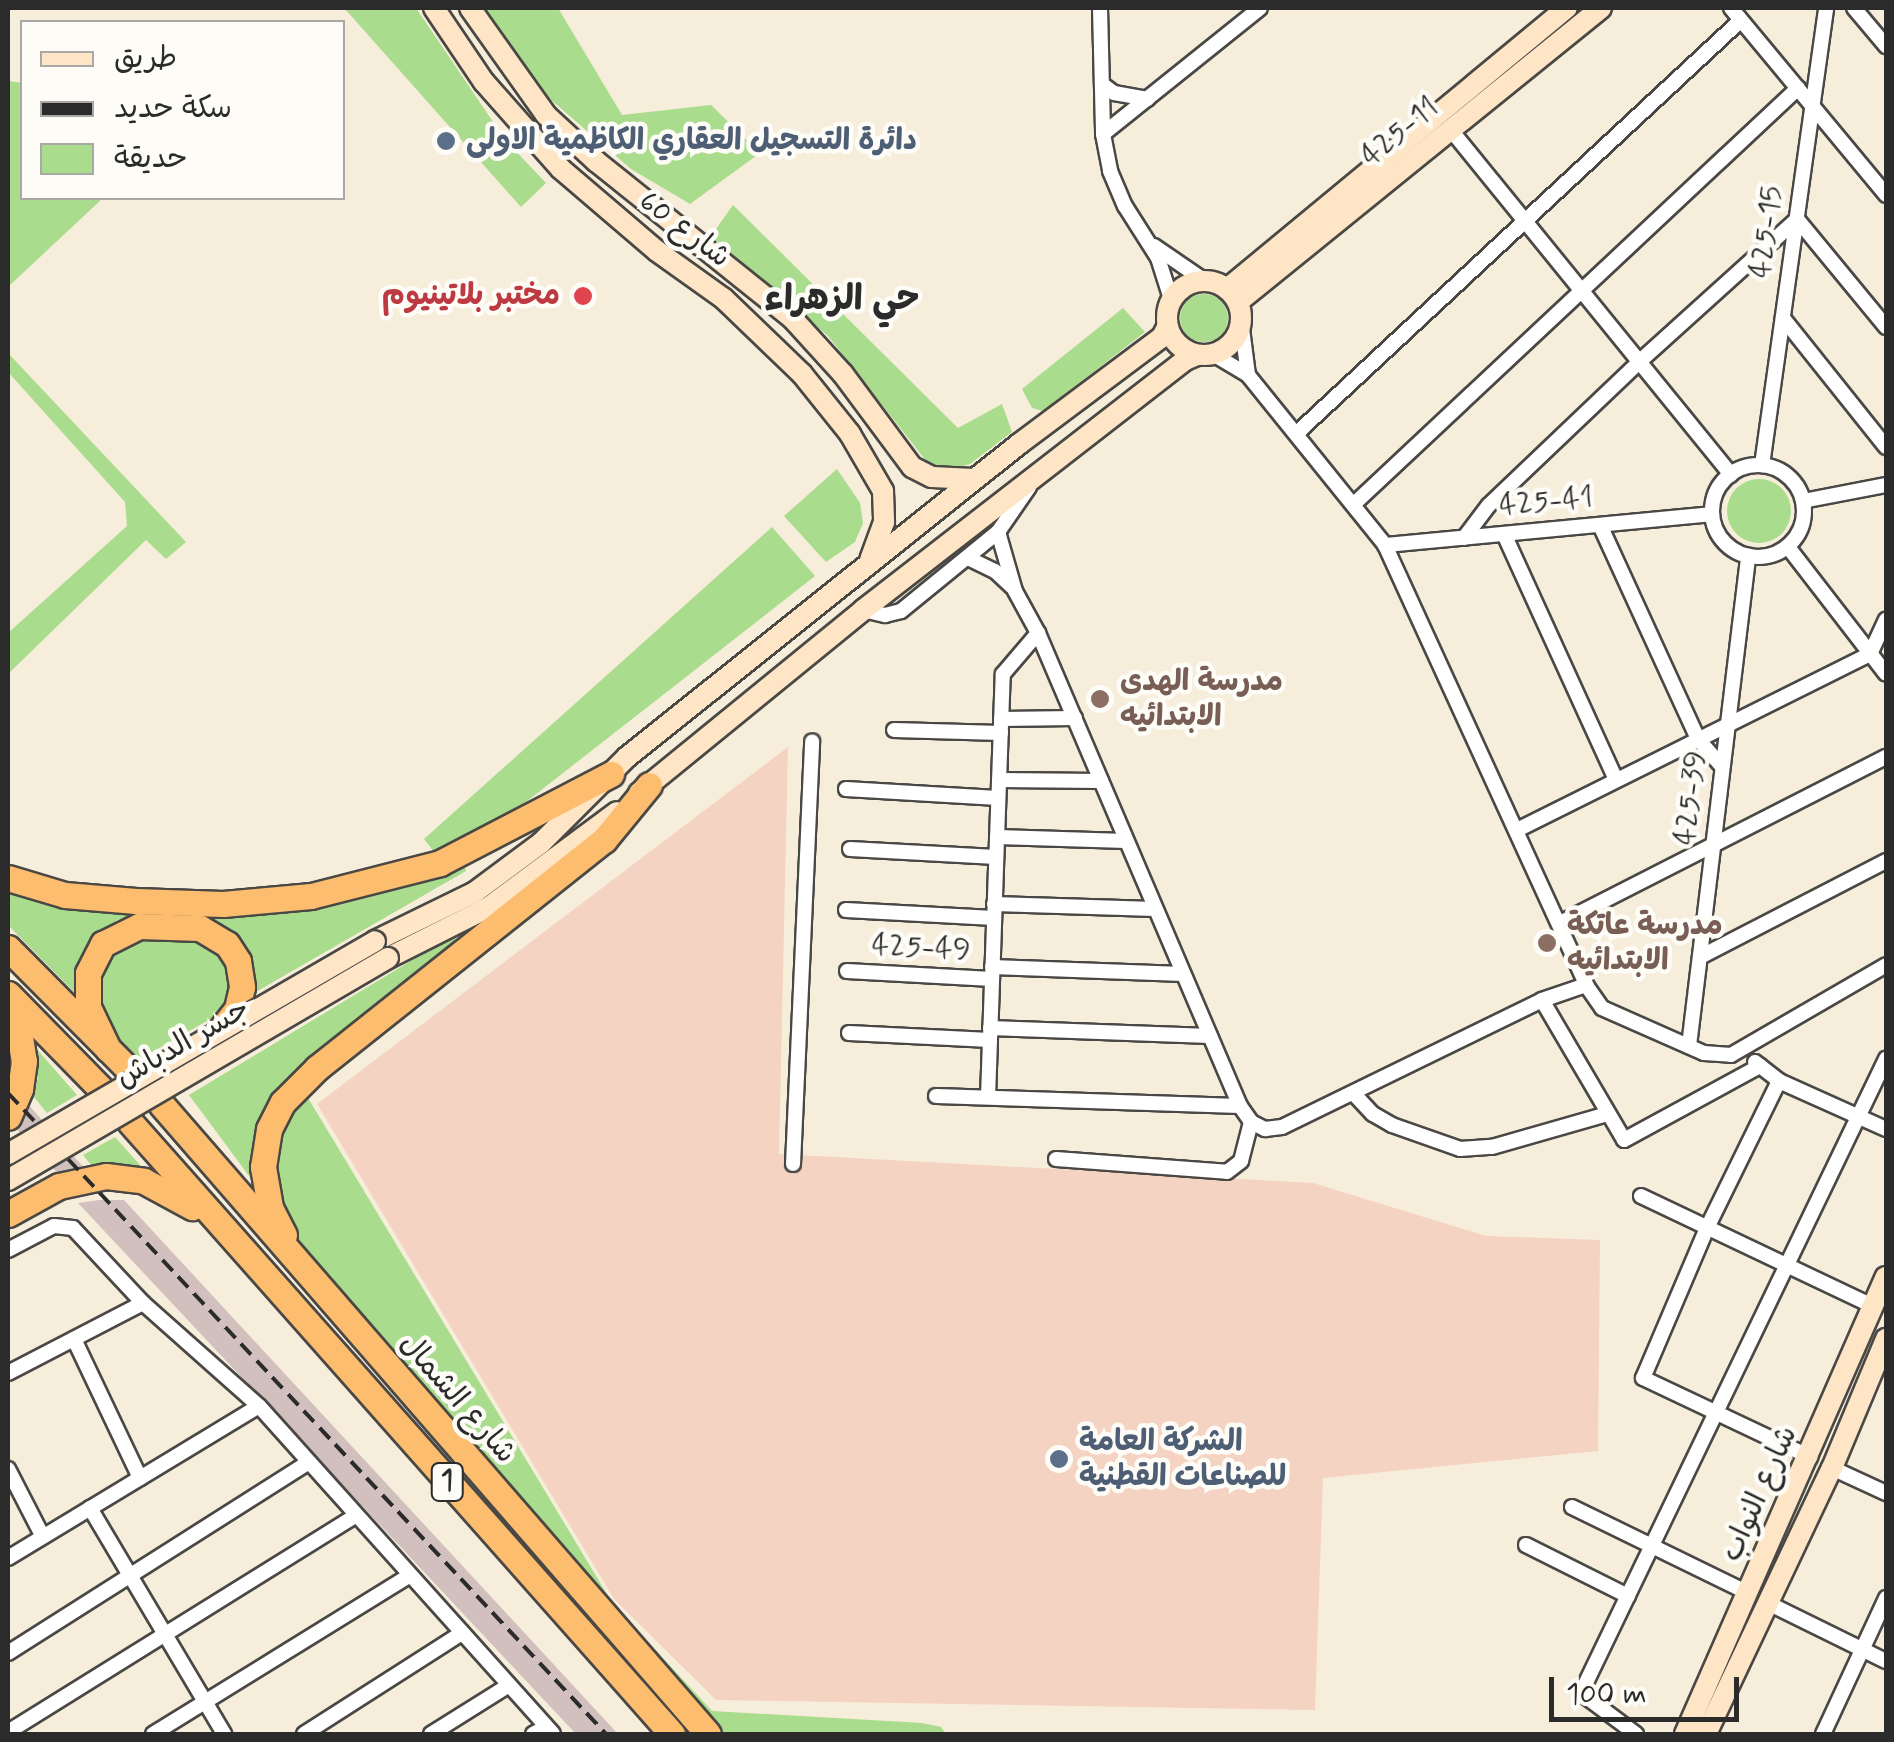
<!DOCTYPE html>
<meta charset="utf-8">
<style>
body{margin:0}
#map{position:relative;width:1894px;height:1742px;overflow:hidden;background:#f7eddb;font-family:Mynerve,"Playpen Sans Arabic",sans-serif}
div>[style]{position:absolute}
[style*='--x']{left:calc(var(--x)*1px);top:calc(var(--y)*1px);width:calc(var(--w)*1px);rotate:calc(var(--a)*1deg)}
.built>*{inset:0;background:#f5d3c2}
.industrial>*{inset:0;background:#d1c0bd}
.green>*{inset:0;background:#a9dc8c}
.round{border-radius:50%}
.roads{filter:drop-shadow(2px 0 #4a4845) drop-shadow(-2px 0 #4a4845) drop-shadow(0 2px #4a4845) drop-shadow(0 -2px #4a4845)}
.street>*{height:14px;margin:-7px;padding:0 7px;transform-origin:7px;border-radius:7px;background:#fff}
.street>.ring{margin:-7px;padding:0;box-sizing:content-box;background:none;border:14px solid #fff;border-radius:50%}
.secondary>*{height:20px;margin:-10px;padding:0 10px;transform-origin:10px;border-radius:10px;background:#fee5c5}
.secondary>.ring{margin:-10px;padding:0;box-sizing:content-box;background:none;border:20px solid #fee5c5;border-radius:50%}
.highway>*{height:25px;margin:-12.5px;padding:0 12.5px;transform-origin:12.5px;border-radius:12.5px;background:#fdbd6f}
.rail>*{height:4px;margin-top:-2px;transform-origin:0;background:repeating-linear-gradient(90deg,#2b2b2b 0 15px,transparent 0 23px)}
.bridges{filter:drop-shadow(2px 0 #4a4845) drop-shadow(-2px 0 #4a4845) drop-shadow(0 2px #4a4845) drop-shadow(0 -2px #4a4845)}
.secondary-bridge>*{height:20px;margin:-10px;padding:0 10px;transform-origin:10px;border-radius:10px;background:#fee5c5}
.dots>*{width:28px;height:28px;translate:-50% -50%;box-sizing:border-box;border:5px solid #fdfcf7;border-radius:50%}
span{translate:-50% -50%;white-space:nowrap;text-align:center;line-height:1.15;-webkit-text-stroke:9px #fdfcf7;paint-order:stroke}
.shield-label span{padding:2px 8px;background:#fdfcf7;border:2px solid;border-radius:8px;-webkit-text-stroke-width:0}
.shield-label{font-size:28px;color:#2b2b2b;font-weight:700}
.street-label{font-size:30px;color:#2b2b2b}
.service-label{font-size:30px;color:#4e5e75;font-weight:700}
.left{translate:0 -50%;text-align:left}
.health-label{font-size:30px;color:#be3a42;font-weight:700}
.right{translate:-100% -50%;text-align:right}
.education-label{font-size:30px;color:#785e54;font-weight:700}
.quarter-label{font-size:35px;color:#2b2b2b;font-weight:700}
.frame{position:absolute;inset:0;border:10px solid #2b2b2b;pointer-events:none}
.legend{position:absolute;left:20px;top:20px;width:325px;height:180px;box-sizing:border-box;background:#fdfcf7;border:2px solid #a9a8a5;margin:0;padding:12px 18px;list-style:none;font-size:30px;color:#2b2b2b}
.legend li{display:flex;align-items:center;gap:20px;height:50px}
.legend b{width:50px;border:2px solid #a9a8a5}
.scale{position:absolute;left:1549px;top:1677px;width:190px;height:45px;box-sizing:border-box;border:5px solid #2b2b2b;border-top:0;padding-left:12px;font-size:30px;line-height:35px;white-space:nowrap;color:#2b2b2b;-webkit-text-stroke:8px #fdfcf7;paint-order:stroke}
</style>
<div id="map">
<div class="built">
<div style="clip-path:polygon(788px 747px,779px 1154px,1313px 1183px,1486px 1236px,1600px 1240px,1598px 1451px,1323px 1478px,1315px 1710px,716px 1700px,614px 1599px,317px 1104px)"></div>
</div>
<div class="industrial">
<div style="clip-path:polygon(27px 1103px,85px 1169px,61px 1177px,14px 1126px)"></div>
<div style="clip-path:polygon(99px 1200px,124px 1200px,618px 1734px,576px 1734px,78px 1203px)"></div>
</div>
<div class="green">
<div style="clip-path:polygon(416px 8px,506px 141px,546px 183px,521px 207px,345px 9px)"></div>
<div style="clip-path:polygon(482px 8px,558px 8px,622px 115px,711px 105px,760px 153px,690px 204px,631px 169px,535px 86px)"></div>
<div style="clip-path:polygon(8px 81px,22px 83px,22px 198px,103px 198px,8px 287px)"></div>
<div style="clip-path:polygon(733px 205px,958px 428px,1002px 404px,1012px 432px,970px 464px,943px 471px,927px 462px,828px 336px,711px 236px)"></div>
<div class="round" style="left:1180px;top:294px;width:48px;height:48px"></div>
<div style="clip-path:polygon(1123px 308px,1145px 332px,1043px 411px,1032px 408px,1022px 389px)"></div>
<div style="clip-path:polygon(8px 353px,186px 542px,166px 559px,146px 540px,8px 674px,8px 633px,127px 526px,125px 502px,8px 372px)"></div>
<div style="clip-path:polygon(837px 469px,860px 503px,863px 523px,855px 542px,826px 562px,784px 516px)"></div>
<div class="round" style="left:1727px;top:479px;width:64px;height:64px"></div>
<div style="clip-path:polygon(772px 527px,815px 576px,526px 802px,435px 853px,424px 839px)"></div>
<div style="clip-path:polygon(464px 862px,466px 871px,254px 993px,250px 963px,225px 928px,203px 918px,145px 914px,117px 920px,86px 947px,76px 968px,75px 993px,8px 925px,8px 892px,66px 907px,127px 911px)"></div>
<div style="clip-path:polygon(452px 936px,457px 942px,280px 1085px,256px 1133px,255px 1184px,189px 1095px)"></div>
<div style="clip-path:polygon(143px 938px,192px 938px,218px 953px,228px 968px,230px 987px,225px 1004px,214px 1017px,136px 1061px,102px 1017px,97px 985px,104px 963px,117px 949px)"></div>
<div style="clip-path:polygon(35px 1047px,77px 1095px,47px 1113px,34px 1097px,38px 1077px)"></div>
<div style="clip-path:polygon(305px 1093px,613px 1604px,712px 1711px,922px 1723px,941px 1727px,946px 1734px,722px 1734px,446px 1409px,295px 1240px,272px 1185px,276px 1130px)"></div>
<div style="clip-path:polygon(115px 1137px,141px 1166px,92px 1166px,83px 1155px)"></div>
</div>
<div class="roads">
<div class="street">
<div style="--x:1100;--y:8;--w:126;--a:88.6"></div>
<div style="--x:1103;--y:134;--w:38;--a:79"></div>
<div style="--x:1110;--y:171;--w:38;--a:67"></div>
<div style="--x:1125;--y:206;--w:62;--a:57.6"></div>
<div style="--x:1158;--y:258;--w:43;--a:72.4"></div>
<div style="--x:1731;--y:8;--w:243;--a:50.3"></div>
<div style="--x:1854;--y:8;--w:50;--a:49.9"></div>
<div style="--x:1102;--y:84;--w:15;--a:37"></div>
<div style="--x:1114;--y:93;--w:34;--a:10"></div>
<div style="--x:1451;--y:130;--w:444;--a:50.9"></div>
<div style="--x:1103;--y:134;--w:201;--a:-38.7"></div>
<div style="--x:1154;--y:246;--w:62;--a:34.5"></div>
<div style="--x:1783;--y:318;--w:165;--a:51.4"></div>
<div style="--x:1241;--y:321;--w:54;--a:82.6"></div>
<div style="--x:1213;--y:354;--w:41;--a:31"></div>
<div style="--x:1248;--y:375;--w:218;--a:51.1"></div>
<div style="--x:1385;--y:545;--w:484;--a:65.4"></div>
<div style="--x:1586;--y:985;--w:28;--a:55"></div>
<div style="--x:1602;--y:1008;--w:111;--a:23.8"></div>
<div style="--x:1704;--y:1053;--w:27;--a:4"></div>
<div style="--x:1731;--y:1055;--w:179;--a:-30.1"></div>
<div style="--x:1298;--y:432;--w:605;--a:-42.92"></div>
<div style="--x:1762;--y:465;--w:461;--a:-82"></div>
<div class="ring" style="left:1712px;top:465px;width:78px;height:78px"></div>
<div style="--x:1803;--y:501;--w:85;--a:-10.9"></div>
<div style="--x:1355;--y:503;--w:607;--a:-43.13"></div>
<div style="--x:1600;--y:525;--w:235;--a:65.4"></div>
<div style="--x:1698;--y:739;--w:37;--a:49"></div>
<div style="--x:998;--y:532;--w:61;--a:73.9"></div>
<div style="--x:1015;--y:591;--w:48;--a:61.3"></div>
<div style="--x:1038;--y:633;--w:514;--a:66.87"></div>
<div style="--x:1240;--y:1106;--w:19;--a:55"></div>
<div style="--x:1251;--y:1122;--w:16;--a:27"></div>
<div style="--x:1265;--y:1129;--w:17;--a:-7"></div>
<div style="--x:1282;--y:1127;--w:289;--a:-26"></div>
<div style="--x:1542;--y:1000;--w:46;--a:-18.8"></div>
<div style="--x:1504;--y:534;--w:270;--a:65.5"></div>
<div style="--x:1464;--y:538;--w:41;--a:-52.9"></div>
<div style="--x:1489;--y:505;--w:207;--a:-43.6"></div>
<div style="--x:1639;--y:362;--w:213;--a:-42.1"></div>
<div style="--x:1797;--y:219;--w:140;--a:50.5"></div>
<div style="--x:1385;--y:545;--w:328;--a:-5.4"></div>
<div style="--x:1788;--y:547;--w:160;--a:52.3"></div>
<div style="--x:970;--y:559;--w:28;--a:26"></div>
<div style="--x:995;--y:571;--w:23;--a:43"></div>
<div style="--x:863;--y:610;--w:23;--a:13"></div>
<div style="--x:885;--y:615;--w:16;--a:-14"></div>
<div style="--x:901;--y:611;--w:125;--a:-39.2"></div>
<div style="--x:998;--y:532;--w:55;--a:-55.4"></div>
<div style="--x:1001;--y:719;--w:74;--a:-0.8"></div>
<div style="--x:894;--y:730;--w:107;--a:1.6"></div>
<div style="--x:999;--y:780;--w:102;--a:0.6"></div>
<div style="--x:846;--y:789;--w:152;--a:3.4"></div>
<div style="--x:1517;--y:830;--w:394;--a:-26.5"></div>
<div style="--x:1870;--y:654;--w:38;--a:-65"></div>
<div style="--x:997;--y:837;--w:129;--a:1.8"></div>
<div style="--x:850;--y:849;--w:146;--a:3.1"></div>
<div style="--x:994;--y:904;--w:161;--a:1.8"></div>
<div style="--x:846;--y:910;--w:148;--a:3.1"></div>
<div style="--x:1560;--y:923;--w:366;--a:-27"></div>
<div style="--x:1700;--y:957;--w:209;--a:-27.3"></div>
<div style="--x:992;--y:967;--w:191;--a:2.1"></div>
<div style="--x:847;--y:971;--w:145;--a:3.2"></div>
<div style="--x:1542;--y:1000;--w:162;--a:59.6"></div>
<div style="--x:1624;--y:1140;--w:155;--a:-28.6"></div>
<div style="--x:990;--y:1028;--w:220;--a:2.1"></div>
<div style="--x:849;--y:1033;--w:141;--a:2.8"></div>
<div style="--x:1689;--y:1046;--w:494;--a:-83.1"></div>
<div style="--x:1755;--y:1062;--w:31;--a:38"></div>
<div style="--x:1779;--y:1081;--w:117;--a:24.2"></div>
<div style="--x:1779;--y:1081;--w:164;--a:116.1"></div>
<div style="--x:1707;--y:1228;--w:163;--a:113.1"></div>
<div style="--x:1643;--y:1378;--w:185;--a:25.3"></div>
<div style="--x:1355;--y:1095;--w:26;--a:47"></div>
<div style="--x:1373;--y:1114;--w:22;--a:30"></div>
<div style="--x:1392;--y:1125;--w:72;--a:19.4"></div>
<div style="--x:1460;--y:1149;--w:32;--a:-4"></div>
<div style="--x:1492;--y:1147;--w:120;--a:-16"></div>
<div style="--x:936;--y:1096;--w:304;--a:1.9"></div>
<div style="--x:988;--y:1097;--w:423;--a:-88"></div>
<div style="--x:1003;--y:674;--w:54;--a:-49.5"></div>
<div style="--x:1056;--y:1159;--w:171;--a:4.3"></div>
<div style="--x:1227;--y:1172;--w:18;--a:-38"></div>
<div style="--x:1241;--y:1161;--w:40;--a:-75.6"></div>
<div style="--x:793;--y:1164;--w:423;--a:-87.4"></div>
<div style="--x:1641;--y:1196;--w:257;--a:25.4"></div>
<div style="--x:8;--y:1250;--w:52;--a:-27.6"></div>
<div style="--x:54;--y:1226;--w:19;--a:6"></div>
<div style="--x:73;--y:1228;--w:103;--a:47"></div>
<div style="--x:143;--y:1303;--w:155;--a:41.6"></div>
<div style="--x:259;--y:1406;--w:440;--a:48.1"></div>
<div style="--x:74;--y:1339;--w:154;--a:64.6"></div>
<div style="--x:8;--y:1373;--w:152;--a:-27.4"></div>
<div style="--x:1832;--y:1468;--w:60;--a:24.8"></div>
<div style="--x:8;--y:1469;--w:76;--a:62.8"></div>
<div style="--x:1572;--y:1507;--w:196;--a:26"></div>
<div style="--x:90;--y:1508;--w:263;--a:59.3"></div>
<div style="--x:1526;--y:1545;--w:114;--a:26.6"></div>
<div style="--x:8;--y:1558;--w:293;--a:-31.2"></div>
<div style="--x:1768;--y:1603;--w:131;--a:26.2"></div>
<div style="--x:8;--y:1653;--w:356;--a:-32.4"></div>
<div style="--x:8;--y:1732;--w:410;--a:-31.9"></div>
<div style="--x:153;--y:1734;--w:302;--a:-31.7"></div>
<div style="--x:304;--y:1734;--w:188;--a:-32.6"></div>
<div style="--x:431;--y:1734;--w:92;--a:-32.1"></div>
<div style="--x:533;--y:1734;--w:15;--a:-28"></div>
<div style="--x:1636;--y:1734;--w:69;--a:-143.3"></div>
<div style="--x:1581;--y:1693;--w:704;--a:-64.31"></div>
<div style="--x:1823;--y:1734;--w:150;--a:-65.1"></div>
</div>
<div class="secondary">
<div style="--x:434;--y:8;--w:89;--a:56"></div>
<div style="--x:484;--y:82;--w:116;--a:48.5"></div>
<div style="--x:561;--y:169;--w:126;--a:40.5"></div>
<div style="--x:657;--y:251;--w:81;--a:35.5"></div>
<div style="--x:723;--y:298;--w:110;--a:43.9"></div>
<div style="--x:802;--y:374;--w:77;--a:51.3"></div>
<div style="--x:850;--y:434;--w:66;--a:59.9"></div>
<div style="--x:883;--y:491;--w:31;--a:88"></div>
<div style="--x:884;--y:522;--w:40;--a:110.2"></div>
<div style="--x:470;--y:8;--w:131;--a:54.6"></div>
<div style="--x:546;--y:115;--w:69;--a:42.7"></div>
<div style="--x:597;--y:162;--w:250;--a:38.7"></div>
<div style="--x:792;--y:318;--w:76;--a:47.7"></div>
<div style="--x:843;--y:374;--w:116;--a:53.4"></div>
<div style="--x:912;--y:467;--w:22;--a:27"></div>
<div style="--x:932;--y:477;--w:42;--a:2.7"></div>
<div class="ring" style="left:1167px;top:281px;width:54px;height:54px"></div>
<div style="--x:1227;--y:289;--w:441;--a:-39.6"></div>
<div style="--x:1238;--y:302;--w:467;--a:-39"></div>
<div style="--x:639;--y:793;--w:289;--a:-39.2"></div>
<div style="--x:863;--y:610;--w:408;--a:-37.8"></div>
<div style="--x:1185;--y:360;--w:13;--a:-23"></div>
<div style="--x:375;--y:941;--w:111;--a:-26.1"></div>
<div style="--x:475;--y:892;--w:82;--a:-36.6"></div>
<div style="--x:541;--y:843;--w:122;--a:-45"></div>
<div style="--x:627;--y:757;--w:502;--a:-38.61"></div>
<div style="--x:1019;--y:444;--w:179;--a:-36.8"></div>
<div style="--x:1162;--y:337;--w:11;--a:-63"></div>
<div style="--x:388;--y:958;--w:113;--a:-26.8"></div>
<div style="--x:489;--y:907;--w:159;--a:-36.6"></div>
<div style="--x:1685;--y:1734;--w:499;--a:-66.3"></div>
<div style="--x:1706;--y:1734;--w:294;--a:-64.7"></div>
<div style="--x:1832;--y:1468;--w:140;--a:-67.3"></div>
</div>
<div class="highway">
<div style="--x:8;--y:878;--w:59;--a:16.6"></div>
<div style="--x:65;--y:895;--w:71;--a:4.8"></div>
<div style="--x:136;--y:901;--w:87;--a:2"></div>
<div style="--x:223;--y:904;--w:88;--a:-5.2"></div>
<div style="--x:311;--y:896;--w:133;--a:-14.3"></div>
<div style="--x:440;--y:863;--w:193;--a:-27.5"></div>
<div style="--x:8;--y:948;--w:173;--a:45.2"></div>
<div style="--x:8;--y:994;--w:132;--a:45.6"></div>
<div style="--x:8;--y:1013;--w:27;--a:63"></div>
<div style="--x:20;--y:1037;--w:24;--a:81"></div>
<div style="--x:24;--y:1061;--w:28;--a:98"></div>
<div style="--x:20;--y:1089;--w:30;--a:113"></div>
<div style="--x:108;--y:1049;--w:47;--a:-115.5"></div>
<div style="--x:88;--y:1007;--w:34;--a:-90"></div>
<div style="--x:88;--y:973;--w:33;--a:-63"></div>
<div style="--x:103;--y:944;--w:40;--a:-26.6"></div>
<div style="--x:139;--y:926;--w:61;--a:1.9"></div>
<div style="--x:200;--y:928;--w:31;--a:31"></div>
<div style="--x:227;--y:944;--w:20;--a:57"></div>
<div style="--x:238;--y:961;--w:26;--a:81"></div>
<div style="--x:242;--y:987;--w:23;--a:103"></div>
<div style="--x:237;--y:1009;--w:28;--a:128"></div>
<div style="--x:161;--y:1104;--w:834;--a:49.03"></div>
<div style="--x:130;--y:1122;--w:818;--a:48.47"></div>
<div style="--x:8;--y:1214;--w:58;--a:-28.8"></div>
<div style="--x:59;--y:1186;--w:48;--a:-12"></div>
<div style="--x:106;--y:1176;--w:38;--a:7"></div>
<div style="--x:144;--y:1181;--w:55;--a:28.4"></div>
<div style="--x:284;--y:1235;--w:31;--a:-117"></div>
<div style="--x:270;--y:1207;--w:41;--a:-99.9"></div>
<div style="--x:263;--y:1167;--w:38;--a:-81"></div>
<div style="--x:269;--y:1129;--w:30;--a:-63"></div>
<div style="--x:283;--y:1102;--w:48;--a:-45"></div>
<div style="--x:317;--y:1068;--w:367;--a:-38.5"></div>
<div style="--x:604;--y:840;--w:71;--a:-50.7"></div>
</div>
</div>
<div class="rail">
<div style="--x:8;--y:1093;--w:42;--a:46.9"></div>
<div style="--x:68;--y:1159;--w:787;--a:46.9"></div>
</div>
<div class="bridges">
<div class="secondary-bridge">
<div style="--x:8;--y:1154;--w:424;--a:-30.1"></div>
<div style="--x:8;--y:1180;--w:440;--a:-30.3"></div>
</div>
</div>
<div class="dots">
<div style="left:446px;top:141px;background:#5c6f8a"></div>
<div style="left:583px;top:296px;background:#e0444e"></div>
<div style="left:1100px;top:699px;background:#8d6e63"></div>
<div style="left:1547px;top:943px;background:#8d6e63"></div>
<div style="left:1059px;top:1459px;background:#5c6f8a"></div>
</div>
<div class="shield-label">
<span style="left:447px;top:1482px">1</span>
</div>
<div class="street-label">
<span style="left:1400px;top:132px;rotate:-39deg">425-11</span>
<span style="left:684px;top:230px;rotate:37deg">شارع 60</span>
<span style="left:1767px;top:232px;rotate:-82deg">425-15</span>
<span style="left:1546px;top:502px;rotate:-5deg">425-41</span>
<span style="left:1691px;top:798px;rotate:-83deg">425-39</span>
<span style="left:921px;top:948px;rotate:3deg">425-49</span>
<span style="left:183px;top:1044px;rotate:-30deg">جسر الدباش</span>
<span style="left:457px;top:1399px;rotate:49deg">شارع الشمال</span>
<span style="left:1760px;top:1494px;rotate:-66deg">شارع النواب</span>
</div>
<div class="service-label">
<span class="left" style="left:466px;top:141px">دائرة التسجيل العقاري الكاظمية الاولى</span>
<span class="left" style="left:1079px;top:1459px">الشركة العامة<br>للصناعات القطنية</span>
</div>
<div class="health-label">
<span class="right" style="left:560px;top:296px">مختبر بلاتينيوم</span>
</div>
<div class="education-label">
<span class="left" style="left:1120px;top:699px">مدرسة الهدى<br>الابتدائيه</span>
<span class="left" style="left:1567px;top:943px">مدرسة عاتكة<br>الابتدائيه</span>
</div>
<div class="quarter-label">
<span style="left:842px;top:299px">حي الزهراء</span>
</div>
<div class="frame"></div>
<ul class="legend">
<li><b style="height:12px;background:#fee5c5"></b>طريق</li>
<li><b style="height:12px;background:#2b2b2b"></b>سكة حديد</li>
<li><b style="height:28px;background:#a9dc8c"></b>حديقة</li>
</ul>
<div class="scale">100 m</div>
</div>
